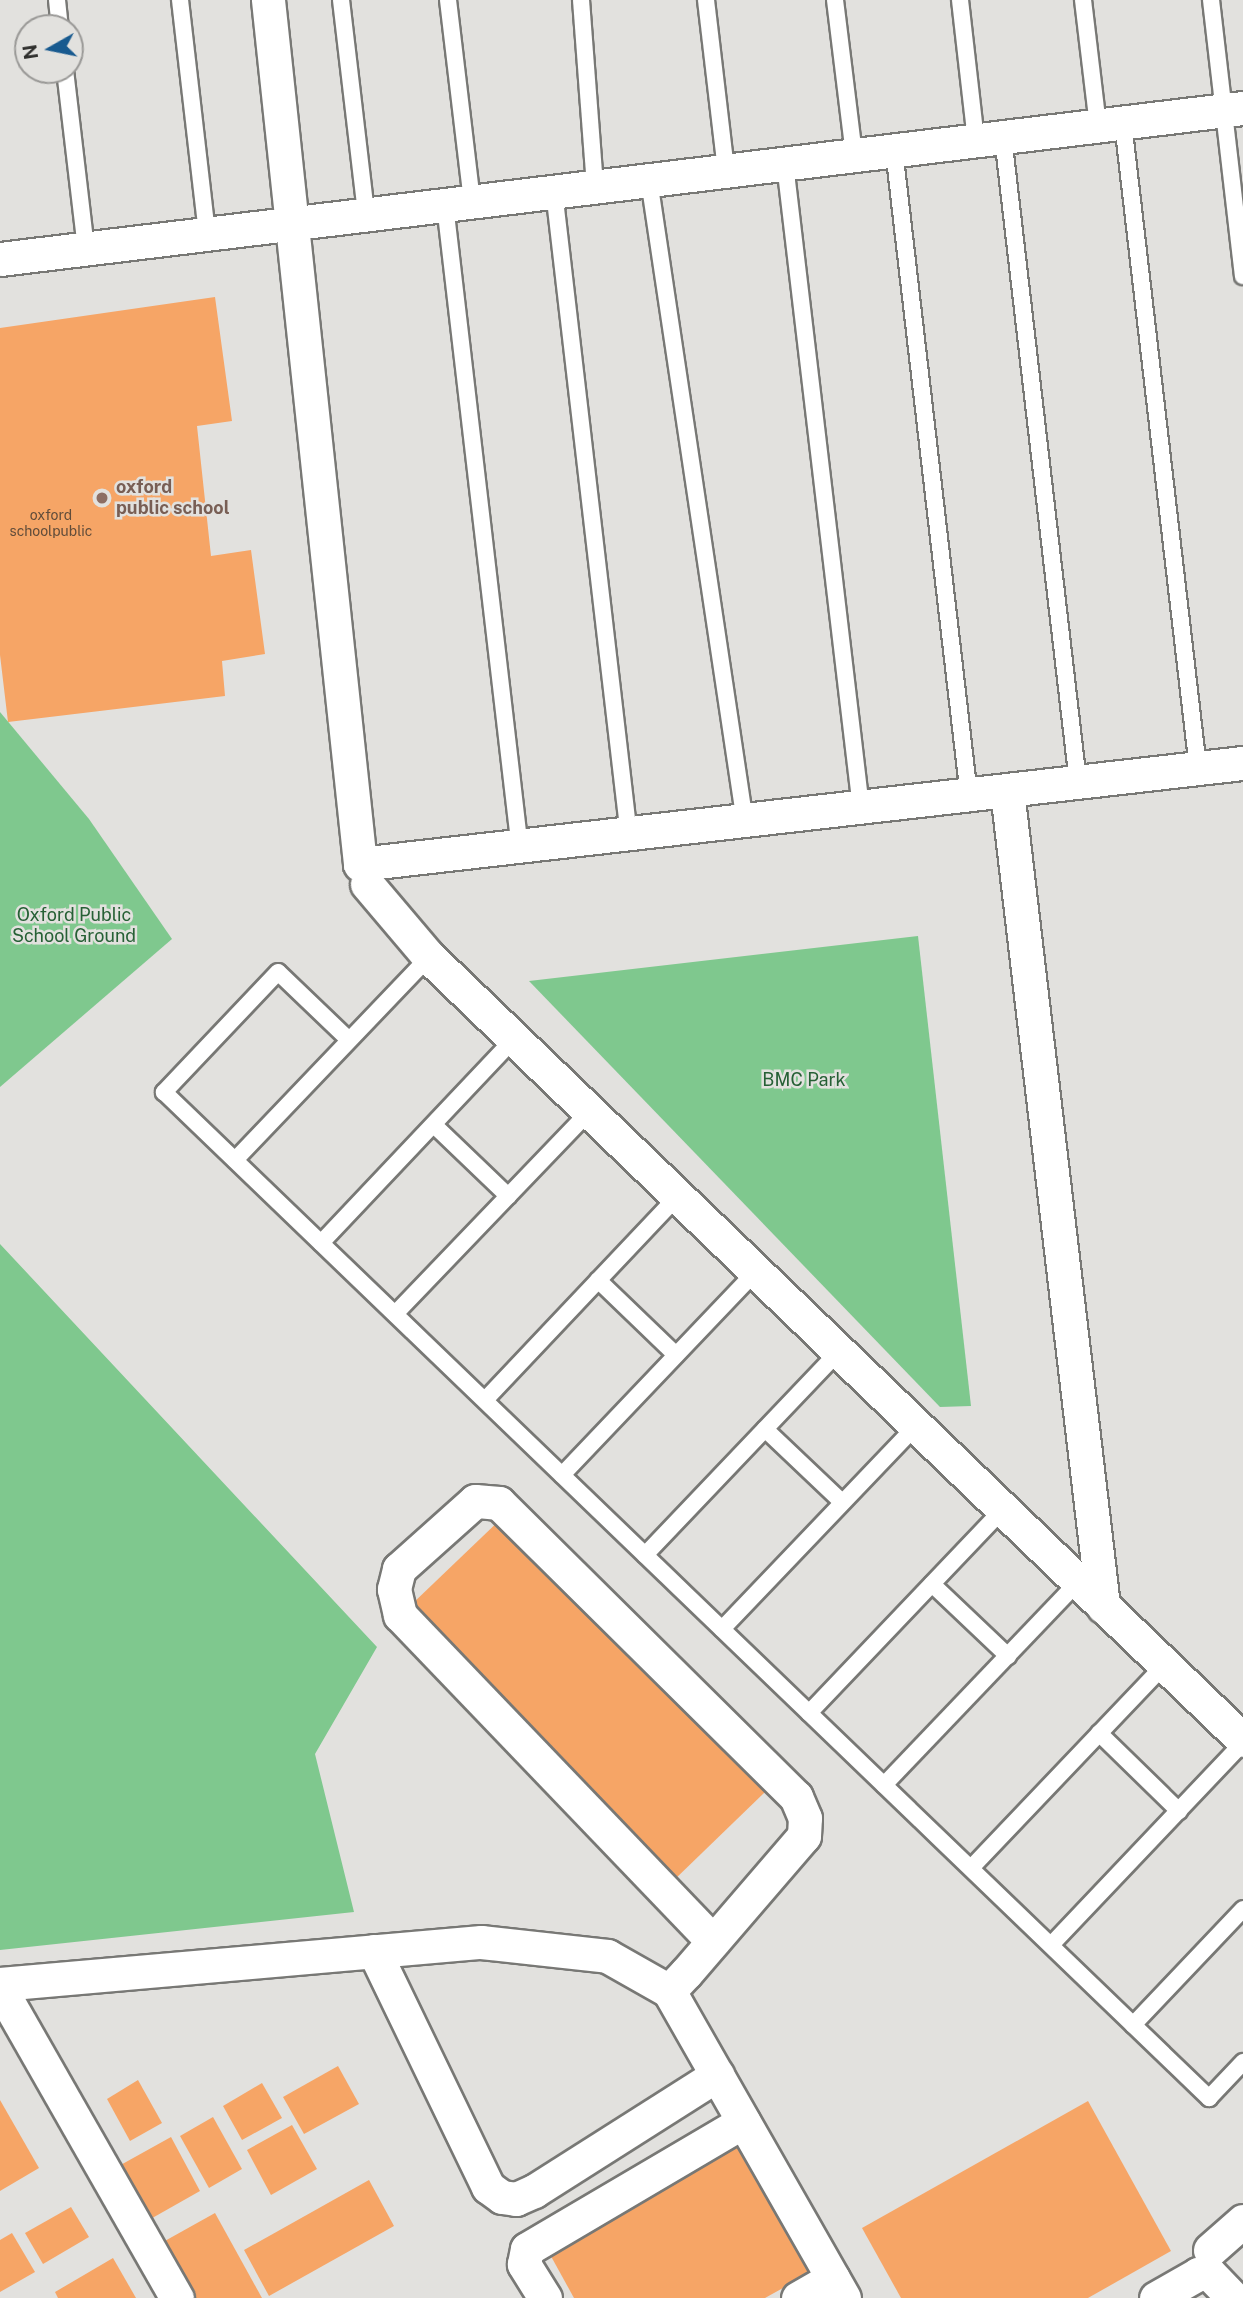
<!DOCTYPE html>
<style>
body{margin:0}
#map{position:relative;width:1243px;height:2298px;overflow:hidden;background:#e2e1de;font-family:"Public Sans",sans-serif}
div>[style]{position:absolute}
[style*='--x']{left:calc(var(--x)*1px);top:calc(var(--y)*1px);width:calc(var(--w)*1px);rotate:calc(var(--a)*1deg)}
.green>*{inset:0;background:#7fc88e}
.building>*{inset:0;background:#f6a566}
.roads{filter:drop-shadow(2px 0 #787875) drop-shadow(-2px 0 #787875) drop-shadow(0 2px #787875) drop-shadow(0 -2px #787875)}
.service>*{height:16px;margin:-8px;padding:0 8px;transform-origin:8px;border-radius:8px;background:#fff}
.minor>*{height:33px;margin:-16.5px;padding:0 16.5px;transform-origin:16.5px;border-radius:16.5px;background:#fff}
.dots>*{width:19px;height:19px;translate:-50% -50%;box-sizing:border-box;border:4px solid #e2e1de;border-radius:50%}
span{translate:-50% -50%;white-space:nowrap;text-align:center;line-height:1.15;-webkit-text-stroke:5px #e2e1de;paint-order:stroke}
.number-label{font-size:14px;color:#604c3a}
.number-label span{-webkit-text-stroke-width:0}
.education-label{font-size:18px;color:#785e54;font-weight:700}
.left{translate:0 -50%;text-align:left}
.park-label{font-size:18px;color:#266035}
.north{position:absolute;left:14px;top:14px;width:70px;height:70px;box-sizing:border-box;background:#e2e1de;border:2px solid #9a9997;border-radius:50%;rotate:261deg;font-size:19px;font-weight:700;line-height:28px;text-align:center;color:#2e2e2c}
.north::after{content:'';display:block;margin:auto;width:24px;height:32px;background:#185a8f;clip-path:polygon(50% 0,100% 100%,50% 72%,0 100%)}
</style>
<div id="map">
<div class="green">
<div style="clip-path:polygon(0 712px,89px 819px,172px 939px,0 1087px)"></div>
<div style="clip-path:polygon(918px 936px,971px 1406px,940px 1407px,529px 981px)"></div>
<div style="clip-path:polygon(0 1244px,377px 1647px,315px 1754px,354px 1912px,0 1950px)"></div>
</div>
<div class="building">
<div style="clip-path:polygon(215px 297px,232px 421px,197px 426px,211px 556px,251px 550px,265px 654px,222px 661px,225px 696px,8px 722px,0 655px,0 328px)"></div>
<div style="clip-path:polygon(505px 1515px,765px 1792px,672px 1882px,411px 1605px)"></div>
<div style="clip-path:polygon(338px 2066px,359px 2104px,304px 2134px,283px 2097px)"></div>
<div style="clip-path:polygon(138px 2080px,162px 2123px,130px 2141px,107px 2099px)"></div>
<div style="clip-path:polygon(262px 2083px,282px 2118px,242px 2140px,223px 2106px)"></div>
<div style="clip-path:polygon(0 2100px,39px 2168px,0 2191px)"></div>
<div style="clip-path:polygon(1088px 2101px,1171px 2251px,1088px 2298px,901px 2298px,862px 2228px)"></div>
<div style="clip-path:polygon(213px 2117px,242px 2169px,209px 2188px,180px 2136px)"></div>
<div style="clip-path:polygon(292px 2125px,317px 2169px,271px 2195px,247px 2150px)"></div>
<div style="clip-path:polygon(171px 2137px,200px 2191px,147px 2221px,117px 2167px)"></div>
<div style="clip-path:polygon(738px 2142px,810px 2273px,765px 2298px,574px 2298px,547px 2249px)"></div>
<div style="clip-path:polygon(369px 2180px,394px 2226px,269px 2296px,244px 2250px)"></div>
<div style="clip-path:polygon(71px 2207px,89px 2237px,43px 2264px,25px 2233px)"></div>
<div style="clip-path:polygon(215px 2213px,262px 2298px,194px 2298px,163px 2242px)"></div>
<div style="clip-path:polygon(12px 2233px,35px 2272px,0 2292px,0 2240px)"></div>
<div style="clip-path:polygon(113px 2258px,136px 2298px,58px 2298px,55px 2292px)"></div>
</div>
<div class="roads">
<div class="service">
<div style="--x:57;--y:0;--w:28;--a:84"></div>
<div style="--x:180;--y:0;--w:236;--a:83.4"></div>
<div style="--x:341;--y:0;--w:215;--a:83.3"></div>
<div style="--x:448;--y:0;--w:202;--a:83.2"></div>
<div style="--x:581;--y:0;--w:187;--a:85.7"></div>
<div style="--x:706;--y:0;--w:172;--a:83.3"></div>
<div style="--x:835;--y:0;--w:156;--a:83"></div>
<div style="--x:960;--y:0;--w:141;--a:83.5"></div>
<div style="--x:1083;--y:0;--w:127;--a:83.2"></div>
<div style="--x:1211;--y:0;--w:278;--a:83.4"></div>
<div style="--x:65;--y:70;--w:179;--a:83.3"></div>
<div style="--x:1123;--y:123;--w:649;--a:83.37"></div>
<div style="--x:1003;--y:137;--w:649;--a:83.37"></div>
<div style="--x:894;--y:150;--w:650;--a:83.38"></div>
<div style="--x:785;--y:164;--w:648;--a:83.27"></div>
<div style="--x:649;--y:180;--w:649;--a:81.5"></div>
<div style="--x:554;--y:191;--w:649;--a:83.37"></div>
<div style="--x:445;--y:205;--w:648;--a:83.36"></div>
<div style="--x:349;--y:1040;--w:98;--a:-136.2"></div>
<div style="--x:278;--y:972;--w:166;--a:133.5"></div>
<div style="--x:164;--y:1092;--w:1451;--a:43.91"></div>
<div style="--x:1209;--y:2098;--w:50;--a:-46.6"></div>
<div style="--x:434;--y:1125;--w:103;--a:43.8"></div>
<div style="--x:235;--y:1160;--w:281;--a:-46.3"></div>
<div style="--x:321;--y:1243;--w:281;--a:-46.6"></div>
<div style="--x:598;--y:1280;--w:108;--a:43.9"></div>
<div style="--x:395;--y:1314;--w:281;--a:-46.2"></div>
<div style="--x:485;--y:1400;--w:281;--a:-46.6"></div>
<div style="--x:765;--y:1429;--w:106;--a:43.5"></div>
<div style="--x:562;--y:1475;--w:282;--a:-46.4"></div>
<div style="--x:645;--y:1555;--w:282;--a:-46.4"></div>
<div style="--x:932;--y:1584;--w:105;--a:43.5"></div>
<div style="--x:722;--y:1629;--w:281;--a:-46.3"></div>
<div style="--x:809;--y:1713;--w:282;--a:-46.4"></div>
<div style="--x:1099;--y:1733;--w:112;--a:44.3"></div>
<div style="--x:884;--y:1785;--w:281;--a:-46.3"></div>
<div style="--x:971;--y:1868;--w:280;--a:-46.4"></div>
<div style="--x:1051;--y:1945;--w:279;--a:-46.5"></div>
<div style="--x:1133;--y:2025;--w:160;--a:-46.5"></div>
</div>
<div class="minor">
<div style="--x:268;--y:0;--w:869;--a:83.92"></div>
<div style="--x:360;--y:864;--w:889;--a:-6.53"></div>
<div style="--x:0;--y:259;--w:1252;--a:-6.93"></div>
<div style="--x:1007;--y:791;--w:821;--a:83.28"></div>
<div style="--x:367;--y:884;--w:96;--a:49.7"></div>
<div style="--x:429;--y:957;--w:1129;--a:43.89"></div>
<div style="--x:374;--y:1951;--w:262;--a:64.2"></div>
<div style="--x:488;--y:2187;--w:17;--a:36"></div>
<div style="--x:502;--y:2197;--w:14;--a:8"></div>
<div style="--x:516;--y:2199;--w:20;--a:-24"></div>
<div style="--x:534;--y:2191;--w:217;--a:-32.4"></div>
<div style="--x:0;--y:1984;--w:483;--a:-5"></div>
<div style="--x:481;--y:1942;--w:127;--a:6.3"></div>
<div style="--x:607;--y:1956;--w:71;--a:29.4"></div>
<div style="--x:669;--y:1991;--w:353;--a:60.3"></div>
<div style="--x:0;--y:1988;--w:357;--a:60.3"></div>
<div style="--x:669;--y:1991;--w:25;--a:-47"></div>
<div style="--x:686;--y:1973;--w:181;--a:-49.3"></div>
<div style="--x:804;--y:1836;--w:18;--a:-87"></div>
<div style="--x:805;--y:1818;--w:23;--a:-113"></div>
<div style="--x:796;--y:1797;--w:418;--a:-135.3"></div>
<div style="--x:499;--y:1503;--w:24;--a:-175"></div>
<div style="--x:475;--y:1501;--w:102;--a:138.2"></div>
<div style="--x:399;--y:1569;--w:21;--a:104"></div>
<div style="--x:394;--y:1589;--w:27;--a:77"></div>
<div style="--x:400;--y:1615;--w:452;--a:46.2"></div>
<div style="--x:1210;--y:2250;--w:44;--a:-41.3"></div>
<div style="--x:545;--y:2298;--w:40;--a:-122"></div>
<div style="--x:524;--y:2264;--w:15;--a:-79"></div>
<div style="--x:527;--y:2249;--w:251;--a:-30.5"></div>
<div style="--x:798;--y:2298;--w:40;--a:-29.7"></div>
<div style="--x:1156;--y:2298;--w:48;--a:-29.7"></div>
<div style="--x:1198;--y:2274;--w:11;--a:-5"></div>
<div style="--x:1209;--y:2273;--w:35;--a:46"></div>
</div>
</div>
<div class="dots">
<div style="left:102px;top:498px;background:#8d6e63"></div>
</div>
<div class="number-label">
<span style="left:51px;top:523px">oxford<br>schoolpublic</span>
</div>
<div class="education-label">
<span class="left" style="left:116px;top:498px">oxford<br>public school</span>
</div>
<div class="park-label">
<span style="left:74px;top:926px">Oxford Public<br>School Ground</span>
<span style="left:804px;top:1080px">BMC Park</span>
</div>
<div class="north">N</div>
</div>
